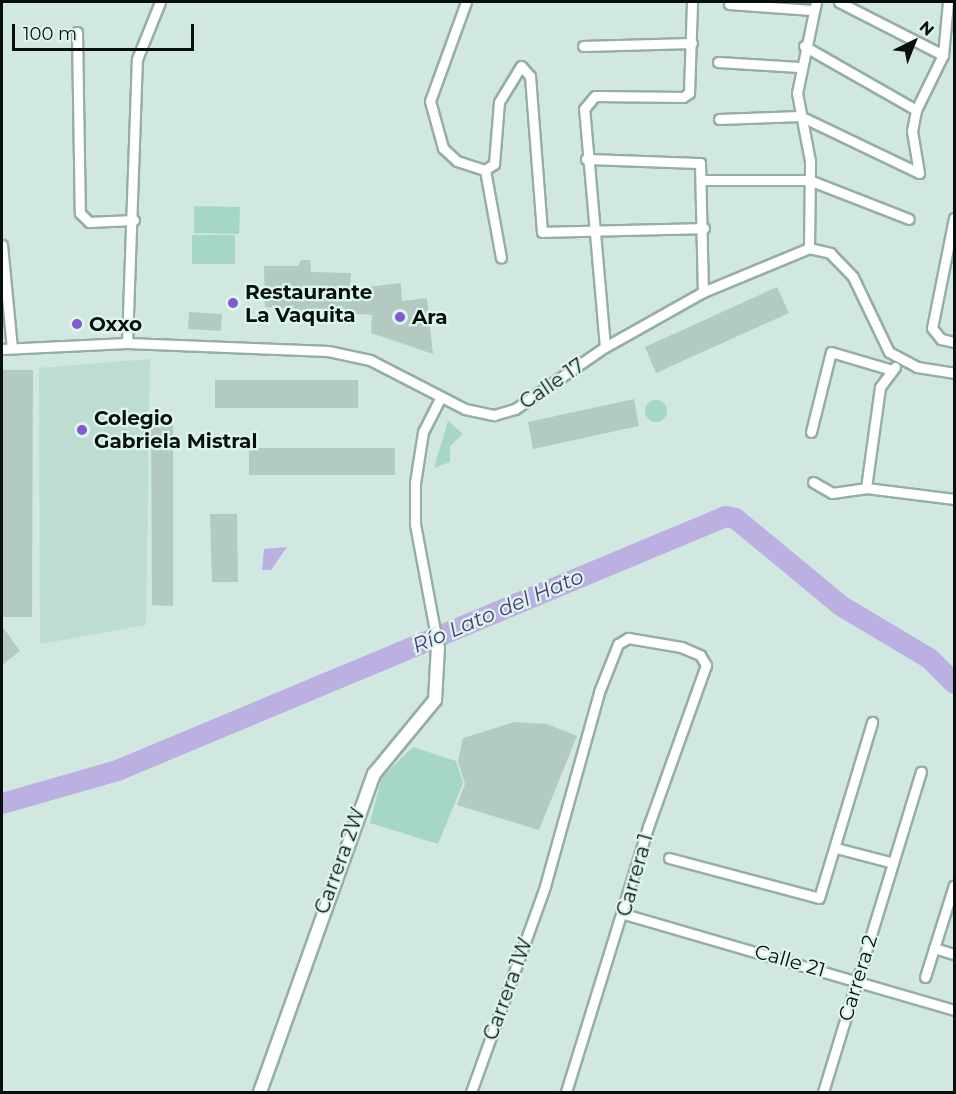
<!DOCTYPE html>
<meta charset="utf-8">
<style>
body{margin:0}
#map{position:relative;width:956px;height:1094px;overflow:hidden;background:#d0e8df;font-family:Montserrat,sans-serif}
div>[style]{position:absolute}
[style*='--x']{left:calc(var(--x)*1px);top:calc(var(--y)*1px);width:calc(var(--w)*1px);rotate:calc(var(--a)*1deg)}
.built>*{inset:0;background:#bdddd2}
.green>*{inset:0;background:#a6d6c6}
.round{border-radius:50%}
.water>*{inset:0;background:#bcb0e2}
.river>*{height:21px;margin:-10.5px;padding:0 10.5px;transform-origin:10.5px;border-radius:10.5px;background:#bcb0e2}
.building>*{inset:0;background:#b3cac2}
.roads{filter:drop-shadow(2px 0 #97ada5) drop-shadow(-2px 0 #97ada5) drop-shadow(0 2px #97ada5) drop-shadow(0 -2px #97ada5)}
.minor>*{height:9px;margin:-4.5px;padding:0 4.5px;transform-origin:4.5px;border-radius:4.5px;background:#fff}
.tertiary>*{height:12px;margin:-6px;padding:0 6px;transform-origin:6px;border-radius:6px;background:#fff}
.dots>*{width:16px;height:16px;translate:-50% -50%;box-sizing:border-box;border:3px solid #ddf5ec;border-radius:50%}
span{translate:-50% -50%;white-space:nowrap;text-align:center;line-height:1.15;-webkit-text-stroke:4.5px #ddf5ec;paint-order:stroke}
.poi-label{font-size:20px;color:#08100d;font-weight:700}
.left{translate:0 -50%;text-align:left}
.street-label{font-size:20px;color:#08100d}
.water-label{font-size:21px;color:#4d3a77;font-style:italic}
.frame{position:absolute;inset:0;border:3px solid #08100d;pointer-events:none}
.north{position:absolute;left:884px;top:12px;width:60px;height:60px;-webkit-text-stroke:4px #ddf5ec;paint-order:stroke;rotate:43deg;font-size:16px;font-weight:700;line-height:24px;text-align:center;color:#08100d}
.north::after{content:'';display:block;margin:auto;width:21px;height:27px;background:#08100d;clip-path:polygon(50% 0,100% 100%,50% 72%,0 100%)}
.scale{position:absolute;left:12px;top:24px;width:182px;height:27px;box-sizing:border-box;border:3px solid #08100d;border-top:0;padding-left:8px;font-size:18px;line-height:21px;white-space:nowrap;color:#08100d;-webkit-text-stroke:4px #ddf5ec;paint-order:stroke}
</style>
<div id="map">
<div class="built">
<div style="clip-path:polygon(150px 359px,146px 625px,40px 644px,39px 368px)"></div>
</div>
<div class="green">
<div style="clip-path:polygon(194px 206px,240px 207px,239px 234px,194px 233px)"></div>
<div style="clip-path:polygon(192px 235px,235px 235px,235px 264px,192px 264px)"></div>
<div class="round" style="left:645px;top:400px;width:22px;height:22px"></div>
<div style="clip-path:polygon(448px 421px,463px 434px,450px 446px,450px 462px,434px 468px)"></div>
<div style="clip-path:polygon(413px 747px,456px 761px,463px 783px,438px 844px,370px 823px,382px 777px)"></div>
</div>
<div class="water">
<div style="clip-path:polygon(287px 547px,271px 570px,262px 570px,264px 549px)"></div>
</div>
<div class="river">
<div style="--x:2;--y:803;--w:120;--a:-16"></div>
<div style="--x:117;--y:770;--w:659;--a:-22.67"></div>
<div style="--x:725;--y:516;--w:10;--a:11"></div>
<div style="--x:735;--y:518;--w:136;--a:39.6"></div>
<div style="--x:840;--y:605;--w:104;--a:30.8"></div>
<div style="--x:929;--y:658;--w:35;--a:45"></div>
</div>
<div class="building">
<div style="clip-path:polygon(301px 260px,310px 260px,311px 272px,351px 273px,350px 289px,401px 283px,402px 301px,427px 298px,433px 354px,371px 333px,372px 315px,265px 307px,264px 266px,298px 266px)"></div>
<div style="clip-path:polygon(777px 287px,789px 313px,656px 373px,645px 347px)"></div>
<div style="clip-path:polygon(189px 312px,222px 314px,221px 331px,188px 329px)"></div>
<div style="clip-path:polygon(2px 370px,33px 370px,32px 617px,2px 617px)"></div>
<div style="clip-path:polygon(215px 380px,358px 380px,358px 408px,215px 408px)"></div>
<div style="clip-path:polygon(634px 399px,639px 426px,533px 449px,528px 422px)"></div>
<div style="clip-path:polygon(151px 424px,173px 424px,173px 606px,152px 605px)"></div>
<div style="clip-path:polygon(249px 448px,395px 448px,395px 475px,249px 475px)"></div>
<div style="clip-path:polygon(210px 514px,237px 514px,238px 582px,212px 582px)"></div>
<div style="clip-path:polygon(2px 626px,20px 651px,2px 665px)"></div>
<div style="clip-path:polygon(515px 722px,547px 724px,577px 736px,539px 830px,457px 805px,465px 784px,458px 761px,463px 738px)"></div>
</div>
<div class="roads">
<div class="minor">
<div style="--x:466;--y:2;--w:105;--a:110"></div>
<div style="--x:430;--y:101;--w:49;--a:74.5"></div>
<div style="--x:443;--y:148;--w:19;--a:43"></div>
<div style="--x:457;--y:161;--w:29;--a:18"></div>
<div style="--x:485;--y:170;--w:11;--a:-34"></div>
<div style="--x:494;--y:164;--w:62;--a:-85.4"></div>
<div style="--x:499;--y:102;--w:42;--a:-58.6"></div>
<div style="--x:521;--y:66;--w:13;--a:48"></div>
<div style="--x:530;--y:76;--w:156;--a:85.6"></div>
<div style="--x:542;--y:232;--w:162;--a:-1.4"></div>
<div style="--x:839;--y:2;--w:117;--a:27"></div>
<div style="--x:729;--y:4;--w:83;--a:4.1"></div>
<div style="--x:77;--y:32;--w:181;--a:89.1"></div>
<div style="--x:80;--y:213;--w:13;--a:45"></div>
<div style="--x:89;--y:222;--w:45;--a:-2.5"></div>
<div style="--x:583;--y:46;--w:109;--a:-1.6"></div>
<div style="--x:804;--y:46;--w:129;--a:29.7"></div>
<div style="--x:718;--y:62;--w:81;--a:3.5"></div>
<div style="--x:719;--y:119;--w:81;--a:-2.1"></div>
<div style="--x:800;--y:116;--w:132;--a:25.6"></div>
<div style="--x:919;--y:173;--w:43;--a:-99.5"></div>
<div style="--x:912;--y:131;--w:21;--a:-79"></div>
<div style="--x:916;--y:110;--w:61;--a:-63.9"></div>
<div style="--x:943;--y:55;--w:53;--a:-84.6"></div>
<div style="--x:586;--y:159;--w:114;--a:2"></div>
<div style="--x:700;--y:163;--w:129;--a:88.7"></div>
<div style="--x:485;--y:170;--w:89;--a:79.7"></div>
<div style="--x:704;--y:180;--w:105;--a:0"></div>
<div style="--x:809;--y:180;--w:107;--a:21.3"></div>
<div style="--x:954;--y:218;--w:112;--a:101.3"></div>
<div style="--x:932;--y:328;--w:14;--a:51"></div>
<div style="--x:941;--y:339;--w:13;--a:13"></div>
<div style="--x:2;--y:245;--w:103;--a:84.5"></div>
<div style="--x:809;--y:248;--w:87;--a:-89.3"></div>
<div style="--x:810;--y:161;--w:69;--a:-100.8"></div>
<div style="--x:797;--y:93;--w:93;--a:-78.2"></div>
<div style="--x:127;--y:343;--w:284;--a:-88"></div>
<div style="--x:137;--y:59;--w:61;--a:-68"></div>
<div style="--x:605;--y:347;--w:239;--a:-95"></div>
<div style="--x:584;--y:109;--w:17;--a:-50"></div>
<div style="--x:595;--y:96;--w:88;--a:0.7"></div>
<div style="--x:683;--y:97;--w:7;--a:-34"></div>
<div style="--x:689;--y:93;--w:91;--a:-88.1"></div>
<div style="--x:2;--y:349;--w:125;--a:-2.7"></div>
<div style="--x:127;--y:343;--w:201;--a:2.3"></div>
<div style="--x:328;--y:351;--w:43;--a:12.1"></div>
<div style="--x:370;--y:360;--w:107;--a:27.3"></div>
<div style="--x:465;--y:409;--w:30;--a:12"></div>
<div style="--x:494;--y:415;--w:22;--a:-16"></div>
<div style="--x:515;--y:409;--w:109;--a:-34.6"></div>
<div style="--x:605;--y:347;--w:112;--a:-29.3"></div>
<div style="--x:703;--y:292;--w:115;--a:-22.5"></div>
<div style="--x:809;--y:248;--w:22;--a:13"></div>
<div style="--x:830;--y:253;--w:33;--a:46"></div>
<div style="--x:853;--y:277;--w:83;--a:64.4"></div>
<div style="--x:889;--y:352;--w:32;--a:28"></div>
<div style="--x:917;--y:367;--w:37;--a:9"></div>
<div style="--x:811;--y:432;--w:82;--a:-76"></div>
<div style="--x:831;--y:352;--w:64;--a:16.4"></div>
<div style="--x:813;--y:482;--w:22;--a:30"></div>
<div style="--x:832;--y:493;--w:34;--a:-8"></div>
<div style="--x:866;--y:488;--w:89;--a:7.1"></div>
<div style="--x:866;--y:488;--w:102;--a:-82.1"></div>
<div style="--x:880;--y:387;--w:25;--a:-53"></div>
<div style="--x:438;--y:647;--w:125;--a:-100.6"></div>
<div style="--x:415;--y:524;--w:41;--a:-90"></div>
<div style="--x:415;--y:483;--w:52;--a:-81.1"></div>
<div style="--x:423;--y:432;--w:38;--a:-63"></div>
<div style="--x:836;--y:848;--w:59;--a:14.7"></div>
<div style="--x:669;--y:858;--w:155;--a:14.9"></div>
<div style="--x:819;--y:898;--w:184;--a:-73.2"></div>
<div style="--x:624;--y:914;--w:344;--a:16.2"></div>
<div style="--x:934;--y:948;--w:21;--a:17"></div>
<div style="--x:925;--y:977;--w:96;--a:-72.5"></div>
<div style="--x:471;--y:1092;--w:219;--a:-70.2"></div>
<div style="--x:545;--y:886;--w:201;--a:-74.4"></div>
<div style="--x:599;--y:692;--w:52;--a:-68.4"></div>
<div style="--x:618;--y:644;--w:12;--a:-31"></div>
<div style="--x:628;--y:638;--w:54;--a:9.6"></div>
<div style="--x:681;--y:647;--w:21;--a:23"></div>
<div style="--x:700;--y:655;--w:12;--a:59"></div>
<div style="--x:706;--y:665;--w:172;--a:109.7"></div>
<div style="--x:648;--y:827;--w:277;--a:107.2"></div>
<div style="--x:823;--y:1092;--w:335;--a:-73"></div>
</div>
<div class="tertiary">
<div style="--x:260;--y:1092;--w:338;--a:-70.3"></div>
<div style="--x:374;--y:774;--w:96;--a:-50.5"></div>
<div style="--x:435;--y:700;--w:53;--a:-86.8"></div>
</div>
</div>
<div class="dots">
<div style="left:233px;top:303px;background:#8259d3"></div>
<div style="left:400px;top:317px;background:#8259d3"></div>
<div style="left:77px;top:324px;background:#8259d3"></div>
<div style="left:82px;top:430px;background:#8259d3"></div>
</div>
<div class="poi-label">
<span class="left" style="left:245px;top:304px">Restaurante<br>La Vaquita</span>
<span class="left" style="left:412px;top:317px">Ara</span>
<span class="left" style="left:89px;top:324px">Oxxo</span>
<span class="left" style="left:94px;top:430px">Colegio<br>Gabriela Mistral</span>
</div>
<div class="street-label">
<span style="left:552px;top:384px;rotate:-34deg">Calle 17</span>
<span style="left:340px;top:861px;rotate:-70deg">Carrera 2W</span>
<span style="left:635px;top:875px;rotate:-74deg">Carrera 1</span>
<span style="left:790px;top:961px;rotate:16deg">Calle 21</span>
<span style="left:858px;top:978px;rotate:-73deg">Carrera 2</span>
<span style="left:508px;top:989px;rotate:-70deg">Carrera 1W</span>
</div>
<div class="water-label">
<span style="left:498px;top:611px;rotate:-23deg">Río Lato del Hato</span>
</div>
<div class="frame"></div>
<div class="north">N</div>
<div class="scale">100 m</div>
</div>
